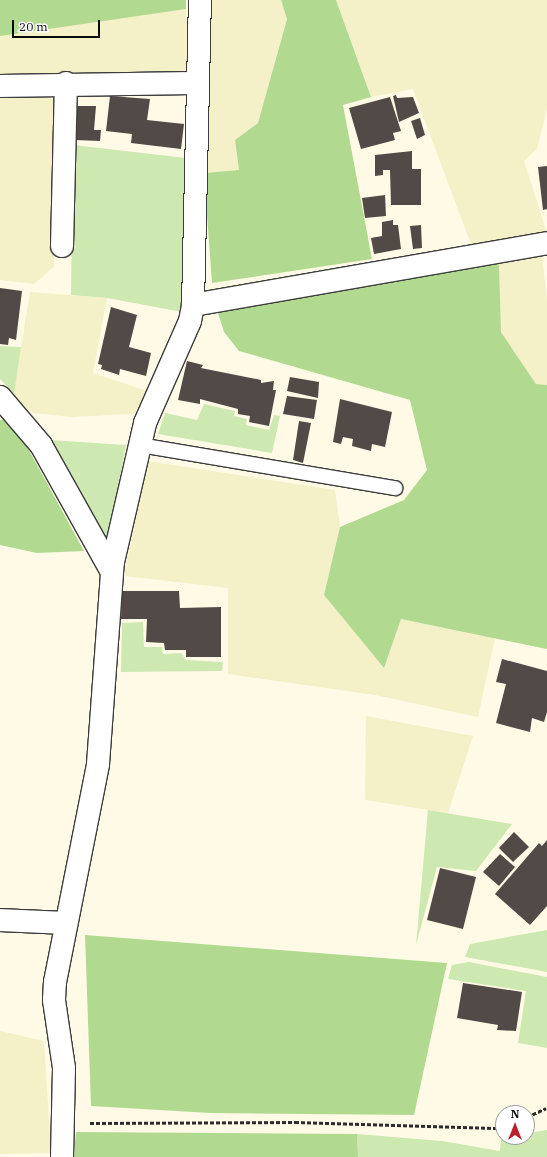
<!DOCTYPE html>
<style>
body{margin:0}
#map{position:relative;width:547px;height:1157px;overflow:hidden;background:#fffae6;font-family:"IBM Plex Serif",serif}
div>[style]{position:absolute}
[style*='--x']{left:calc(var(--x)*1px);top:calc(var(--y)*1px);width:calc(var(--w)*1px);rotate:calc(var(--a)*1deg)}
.farmland>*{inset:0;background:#f4f0c7}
.green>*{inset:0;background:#cee8b1}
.forest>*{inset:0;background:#b1d990}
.building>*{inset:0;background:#524a46}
.path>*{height:2.5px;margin-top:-1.25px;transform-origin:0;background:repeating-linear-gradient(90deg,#2b2b2b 0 4px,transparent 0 6px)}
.roads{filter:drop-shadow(1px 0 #3c3c3c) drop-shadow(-1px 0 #3c3c3c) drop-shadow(0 1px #3c3c3c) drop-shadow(0 -1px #3c3c3c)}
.lane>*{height:14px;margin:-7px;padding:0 7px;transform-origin:7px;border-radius:7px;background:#fff}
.street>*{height:22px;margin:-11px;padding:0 11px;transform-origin:11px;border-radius:11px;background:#fff}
span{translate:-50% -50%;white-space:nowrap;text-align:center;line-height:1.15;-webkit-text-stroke:4px #fff;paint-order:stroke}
.north{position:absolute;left:495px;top:1105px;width:40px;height:40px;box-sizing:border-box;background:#fff;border:1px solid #9d9d9d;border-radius:50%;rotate:0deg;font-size:11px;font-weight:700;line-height:16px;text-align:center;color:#090909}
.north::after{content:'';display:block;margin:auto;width:14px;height:18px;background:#b9222a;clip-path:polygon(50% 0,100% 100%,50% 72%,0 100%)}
.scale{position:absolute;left:12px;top:20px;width:88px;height:18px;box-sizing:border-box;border:2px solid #090909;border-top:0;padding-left:5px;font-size:12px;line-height:14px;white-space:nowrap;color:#090909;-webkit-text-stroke:3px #fff;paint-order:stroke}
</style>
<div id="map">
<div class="farmland">
<div style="clip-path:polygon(211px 0,281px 0,287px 19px,258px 123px,235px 140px,239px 170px,204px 173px)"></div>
<div style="clip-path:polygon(336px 0,547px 0,547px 109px,537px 149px,524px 161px,547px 233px,472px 247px,413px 89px,371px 97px)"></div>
<div style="clip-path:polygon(186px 9px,190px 64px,180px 74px,0 76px,0 33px)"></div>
<div style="clip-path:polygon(57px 92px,54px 267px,34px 284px,0 280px,0 95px)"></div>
<div style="clip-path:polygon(542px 256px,547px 300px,547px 385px,536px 384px,501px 332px,499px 264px)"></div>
<div style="clip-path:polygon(30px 292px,107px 298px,93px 373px,147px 391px,134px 414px,72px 417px,33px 413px,13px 397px)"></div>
<div style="clip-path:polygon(147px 461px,335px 490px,340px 527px,324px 595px,384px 668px,401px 619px,495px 638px,478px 717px,375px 695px,228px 674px,228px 588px,124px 576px)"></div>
<div style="clip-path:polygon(366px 716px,473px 736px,448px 813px,365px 800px)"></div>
<div style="clip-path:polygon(0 1031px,44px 1041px,51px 1153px,0 1154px)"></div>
</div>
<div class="green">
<div style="clip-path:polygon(73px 145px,186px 158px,182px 312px,107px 298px,71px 295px)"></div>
<div style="clip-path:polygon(0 346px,21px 347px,14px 394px,0 379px)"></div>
<div style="clip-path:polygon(204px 404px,235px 411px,234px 416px,247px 419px,246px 425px,269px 430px,274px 415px,280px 416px,272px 453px,158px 434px,165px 413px,197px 420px)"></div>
<div style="clip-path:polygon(50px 440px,126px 445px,106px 550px)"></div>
<div style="clip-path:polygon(143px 622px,144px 647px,162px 647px,163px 654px,181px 653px,186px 660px,223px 662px,222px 671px,121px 672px,122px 623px)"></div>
<div style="clip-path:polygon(428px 810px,512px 824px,476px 871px,437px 867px,416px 945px)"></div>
<div style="clip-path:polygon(547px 930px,547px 972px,465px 957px,470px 944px)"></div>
<div style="clip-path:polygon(469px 962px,547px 977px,547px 1048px,518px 1043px,526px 991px,448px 979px,452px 965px)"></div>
<div style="clip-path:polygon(547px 1130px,547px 1157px,358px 1157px,357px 1134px,442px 1141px,500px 1151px,501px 1138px,527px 1137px,527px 1133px)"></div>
</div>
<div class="forest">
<div style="clip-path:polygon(0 0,186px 0,186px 9px,0 36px)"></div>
<div style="clip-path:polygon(281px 0,336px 0,371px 97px,343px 105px,372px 259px,212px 283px,204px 173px,239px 170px,235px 140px,258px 123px,287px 19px)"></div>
<div style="clip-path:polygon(499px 264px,501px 332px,536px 384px,547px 385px,547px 649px,401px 619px,384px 668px,324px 595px,340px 527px,404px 500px,427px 470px,410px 400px,239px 351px,224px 332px,217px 310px)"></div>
<div style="clip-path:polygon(12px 419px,84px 551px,37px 553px,0 545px,0 420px)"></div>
<div style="clip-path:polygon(85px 935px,447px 963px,414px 1115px,210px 1113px,91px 1106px)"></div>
<div style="clip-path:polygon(76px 1132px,357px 1134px,358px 1157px,74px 1157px)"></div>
</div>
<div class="building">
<div style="clip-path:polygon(396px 95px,397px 98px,413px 97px,419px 113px,399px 122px,393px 96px)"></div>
<div style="clip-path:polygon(110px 96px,150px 99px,147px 120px,184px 124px,181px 149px,131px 143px,132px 134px,106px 131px)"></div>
<div style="clip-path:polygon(390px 97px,401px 131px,393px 133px,395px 140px,361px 149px,349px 108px)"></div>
<div style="clip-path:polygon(77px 106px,96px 106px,94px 130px,101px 130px,100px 141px,75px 140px)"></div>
<div style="clip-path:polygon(420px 118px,425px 135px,417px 139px,411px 121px)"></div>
<div style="clip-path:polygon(412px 151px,412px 169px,421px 169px,421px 205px,391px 205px,390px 170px,383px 170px,383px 175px,375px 176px,375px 155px)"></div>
<div style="clip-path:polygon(547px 166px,547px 209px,543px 210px,538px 167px)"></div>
<div style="clip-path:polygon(385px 195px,386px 216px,365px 218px,362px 198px)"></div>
<div style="clip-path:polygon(393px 220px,393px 225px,398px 225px,401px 249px,374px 254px,371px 238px,382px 236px,382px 222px)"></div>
<div style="clip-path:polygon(421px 225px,422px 248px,413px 249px,410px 226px)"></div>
<div style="clip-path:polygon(0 288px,22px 291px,16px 340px,9px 338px,8px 345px,0 344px)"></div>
<div style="clip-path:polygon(111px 307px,137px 315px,129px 347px,151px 353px,146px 376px,120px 369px,119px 375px,101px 369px,102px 365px,98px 364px)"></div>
<div style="clip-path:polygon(187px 361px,203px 365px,201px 368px,261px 380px,261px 383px,274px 381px,273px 390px,276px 390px,269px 426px,249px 422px,250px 416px,238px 414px,238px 409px,200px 399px,200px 404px,178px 400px)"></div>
<div style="clip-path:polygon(290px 377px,319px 382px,318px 398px,287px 391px)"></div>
<div style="clip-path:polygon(287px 396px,317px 400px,314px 419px,283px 414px)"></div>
<div style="clip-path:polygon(340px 399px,392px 412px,385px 447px,372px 444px,371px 451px,352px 446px,353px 439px,343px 437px,341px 444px,333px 442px)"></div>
<div style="clip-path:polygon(299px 421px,311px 423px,303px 463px,293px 460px)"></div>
<div style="clip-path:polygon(122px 591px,179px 591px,180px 608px,221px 607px,221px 657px,186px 657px,186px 650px,165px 650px,164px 643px,146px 642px,147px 619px,121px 619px)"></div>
<div style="clip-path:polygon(502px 659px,547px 671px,547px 712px,544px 722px,532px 718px,530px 732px,496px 723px,506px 684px,496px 682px)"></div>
<div style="clip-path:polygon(514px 832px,529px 847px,513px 862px,499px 848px)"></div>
<div style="clip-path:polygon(547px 840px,547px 906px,530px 925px,495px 894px,539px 843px,542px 846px)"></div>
<div style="clip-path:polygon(500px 854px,515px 867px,499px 886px,483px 872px)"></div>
<div style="clip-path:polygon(440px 868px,476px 877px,463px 929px,427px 920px)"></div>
<div style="clip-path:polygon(463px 983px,522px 992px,516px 1031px,497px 1030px,498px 1025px,457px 1018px)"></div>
</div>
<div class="path">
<div style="--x:527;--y:1117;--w:21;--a:-25"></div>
<div style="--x:90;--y:1123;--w:205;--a:-0.3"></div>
<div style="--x:295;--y:1122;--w:208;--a:1.7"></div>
</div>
<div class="roads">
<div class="lane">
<div style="--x:140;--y:445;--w:259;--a:9.6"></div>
</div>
<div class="street">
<div style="--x:0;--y:86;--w:198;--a:-0.9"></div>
<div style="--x:62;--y:246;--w:163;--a:-88.6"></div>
<div style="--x:193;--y:305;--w:359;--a:-9.9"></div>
<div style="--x:0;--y:397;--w:63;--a:49.5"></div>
<div style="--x:41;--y:445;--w:145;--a:60.8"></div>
<div style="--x:0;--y:920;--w:66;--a:2.6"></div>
<div style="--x:62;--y:1157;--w:89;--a:-88.7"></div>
<div style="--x:64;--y:1068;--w:69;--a:-98.4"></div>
<div style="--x:54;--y:1000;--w:18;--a:-87"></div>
<div style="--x:55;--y:982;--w:222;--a:-78.8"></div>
<div style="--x:98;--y:764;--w:203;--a:-85.8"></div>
<div style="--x:113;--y:562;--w:143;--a:-77"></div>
<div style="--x:145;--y:423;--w:111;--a:-66.2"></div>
<div style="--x:190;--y:321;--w:16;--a:-79"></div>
<div style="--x:193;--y:305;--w:305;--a:-88.7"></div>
</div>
</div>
<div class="north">N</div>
<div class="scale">20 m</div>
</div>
